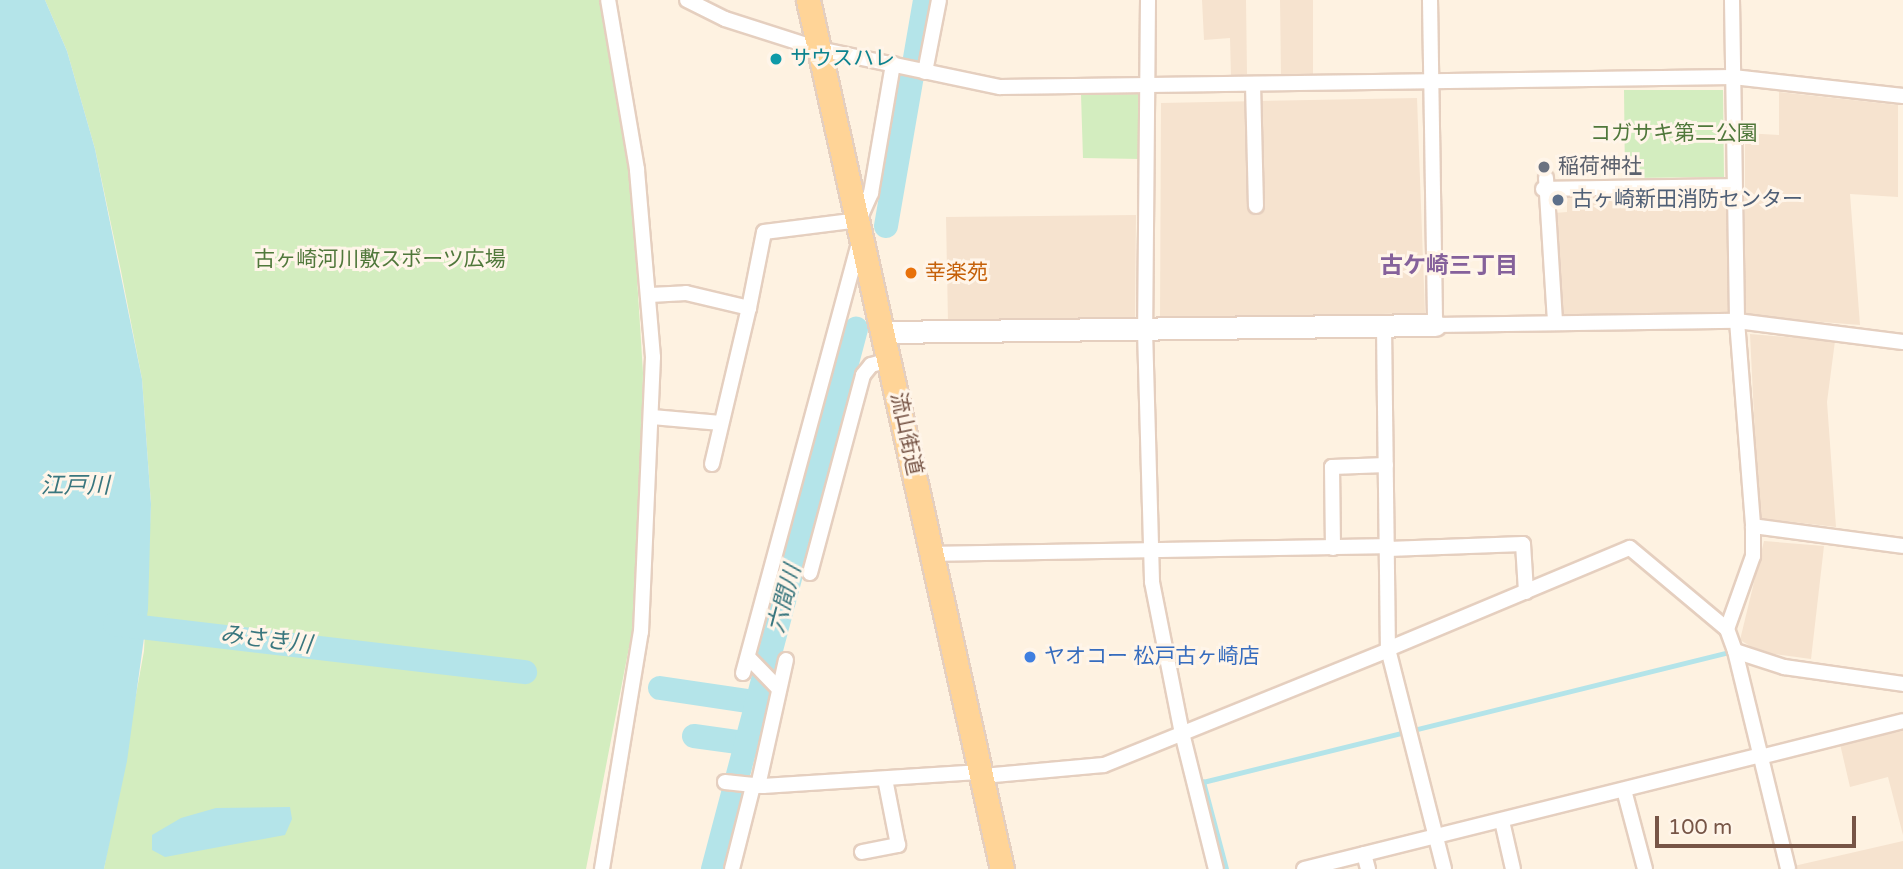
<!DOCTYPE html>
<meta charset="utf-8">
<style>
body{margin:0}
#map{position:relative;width:1903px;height:869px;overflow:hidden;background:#fef2e1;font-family:"Varela Round","Noto Sans JP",sans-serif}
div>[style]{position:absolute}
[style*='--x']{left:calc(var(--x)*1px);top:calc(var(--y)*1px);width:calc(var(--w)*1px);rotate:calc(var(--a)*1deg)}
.residential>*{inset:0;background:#f6e3cf}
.green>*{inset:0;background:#d3edbf}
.water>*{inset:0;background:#b4e4e9}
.stream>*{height:4.5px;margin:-2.25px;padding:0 2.25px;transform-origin:2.25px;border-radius:2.25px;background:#b4e4e9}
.river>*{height:24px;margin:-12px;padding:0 12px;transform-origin:12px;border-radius:12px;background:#b4e4e9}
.roads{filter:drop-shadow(2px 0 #e5cfbf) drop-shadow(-2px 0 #e5cfbf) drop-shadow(0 2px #e5cfbf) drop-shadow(0 -2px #e5cfbf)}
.street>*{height:14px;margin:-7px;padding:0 7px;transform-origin:7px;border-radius:7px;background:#fff}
.secondary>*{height:21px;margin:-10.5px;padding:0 10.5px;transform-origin:10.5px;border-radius:10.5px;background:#fff}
.primary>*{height:23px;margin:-11.5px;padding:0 11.5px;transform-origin:11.5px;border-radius:11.5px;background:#ffd497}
.dots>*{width:19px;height:19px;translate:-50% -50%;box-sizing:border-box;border:4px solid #fff5e9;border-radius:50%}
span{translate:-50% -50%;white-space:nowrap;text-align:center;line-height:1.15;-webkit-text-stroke:6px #fff5e9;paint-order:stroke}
.culture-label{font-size:21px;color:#0d838f}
.left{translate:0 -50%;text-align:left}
.park-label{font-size:21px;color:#50783b}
.worship-label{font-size:21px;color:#5b616d}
.service-label{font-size:21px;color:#4e5e75}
.food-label{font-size:21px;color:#c56008}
.street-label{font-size:21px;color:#775546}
.shop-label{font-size:21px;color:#366cbe}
.neighbourhood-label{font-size:23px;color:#85619b;font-weight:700}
.water-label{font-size:23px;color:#39767e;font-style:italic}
.scale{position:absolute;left:1655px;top:816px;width:201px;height:32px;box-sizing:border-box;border:4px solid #775546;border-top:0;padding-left:9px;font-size:21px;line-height:24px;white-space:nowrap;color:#775546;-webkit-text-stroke:5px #fff5e9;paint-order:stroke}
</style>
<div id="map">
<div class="residential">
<div style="clip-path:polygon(1202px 0,1246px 0,1247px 74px,1231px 77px,1230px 38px,1204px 40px)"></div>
<div style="clip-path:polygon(1280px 0,1313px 0,1313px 75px,1281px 76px)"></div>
<div style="clip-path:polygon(1779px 92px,1898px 105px,1898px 197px,1850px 194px,1860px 325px,1745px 316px,1745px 133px,1779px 135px)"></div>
<div style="clip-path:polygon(1417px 98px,1425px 313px,1160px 319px,1161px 103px)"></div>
<div style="clip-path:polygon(1726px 191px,1729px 314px,1560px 316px,1554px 213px,1567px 212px,1567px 193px)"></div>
<div style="clip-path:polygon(1136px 215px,1135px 320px,948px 322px,946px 217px)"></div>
<div style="clip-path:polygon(1750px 334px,1835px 341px,1827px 402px,1836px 527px,1759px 518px)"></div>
<div style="clip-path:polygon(1764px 541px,1824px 546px,1811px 659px,1760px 652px,1740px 640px)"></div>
<div style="clip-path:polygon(1903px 731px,1903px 835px,1888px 777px,1850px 787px,1840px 744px)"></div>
<div style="clip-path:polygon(1903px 841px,1903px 869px,1795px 869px,1794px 866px)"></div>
</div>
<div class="green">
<div style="clip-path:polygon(45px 0,601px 0,631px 182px,643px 373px,638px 601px,586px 869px,104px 869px,144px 651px,151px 504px,142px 379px,121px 271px,95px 149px,67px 51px)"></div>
<div style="clip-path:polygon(1624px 90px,1723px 90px,1724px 177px,1625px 178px)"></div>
<div style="clip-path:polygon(1141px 94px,1141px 159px,1083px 158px,1081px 95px)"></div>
</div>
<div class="water">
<div style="clip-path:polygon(0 0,45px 0,67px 51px,95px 149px,142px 379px,151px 504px,148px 609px,127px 761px,104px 869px,0 869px)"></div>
<div style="clip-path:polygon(290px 807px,292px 819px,285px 835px,165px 857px,152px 850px,152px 835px,181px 818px,216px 808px)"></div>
</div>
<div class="stream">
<div style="--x:1226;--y:869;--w:90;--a:-104.8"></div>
<div style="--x:1203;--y:782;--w:538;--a:-13.88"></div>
</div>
<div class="river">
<div style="--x:886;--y:226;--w:229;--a:-80.2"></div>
<div style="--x:115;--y:624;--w:413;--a:6.7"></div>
<div style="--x:660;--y:688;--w:96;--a:8.4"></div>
<div style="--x:694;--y:736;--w:50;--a:8"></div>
<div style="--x:713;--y:869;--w:559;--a:-75.17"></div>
</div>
<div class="roads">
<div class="street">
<div style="--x:687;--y:0;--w:42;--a:26.6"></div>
<div style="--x:725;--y:19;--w:99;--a:17.7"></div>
<div style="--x:819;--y:49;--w:185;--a:11.9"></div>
<div style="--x:1000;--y:87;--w:733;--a:-0.78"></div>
<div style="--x:1733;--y:77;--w:171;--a:6.4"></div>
<div style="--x:1148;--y:0;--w:330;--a:90.5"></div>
<div style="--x:1145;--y:330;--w:252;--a:88.4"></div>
<div style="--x:1152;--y:582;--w:154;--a:78.8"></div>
<div style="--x:1182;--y:733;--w:140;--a:76"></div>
<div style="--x:1430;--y:0;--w:325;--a:89.1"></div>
<div style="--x:1435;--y:325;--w:302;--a:-0.8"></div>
<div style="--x:1737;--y:321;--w:167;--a:7.2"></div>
<div style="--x:1732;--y:0;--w:321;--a:89.1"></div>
<div style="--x:1737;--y:321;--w:206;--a:85.5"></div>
<div style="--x:1753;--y:526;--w:30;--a:90"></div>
<div style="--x:1753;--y:556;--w:77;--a:109.6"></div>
<div style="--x:1727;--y:629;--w:23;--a:70"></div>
<div style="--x:1735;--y:651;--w:52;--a:18.1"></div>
<div style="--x:1784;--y:667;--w:120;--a:8.1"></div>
<div style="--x:925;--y:72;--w:73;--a:-79"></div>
<div style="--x:1253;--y:84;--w:122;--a:88.6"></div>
<div style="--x:1546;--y:178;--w:145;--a:86.4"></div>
<div style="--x:1543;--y:189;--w:191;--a:-0.9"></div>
<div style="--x:650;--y:295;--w:36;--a:-3"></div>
<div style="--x:686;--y:293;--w:65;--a:13.4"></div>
<div style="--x:749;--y:308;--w:77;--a:-78.8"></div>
<div style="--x:764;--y:232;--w:96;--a:-7.2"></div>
<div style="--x:859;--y:220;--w:30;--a:-66"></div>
<div style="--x:871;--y:193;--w:131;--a:-80.3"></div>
<div style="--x:1384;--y:326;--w:323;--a:89.3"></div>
<div style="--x:1388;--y:649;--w:227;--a:75.7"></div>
<div style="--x:652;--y:417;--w:69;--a:5"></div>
<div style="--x:712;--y:464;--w:160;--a:-76.7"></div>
<div style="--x:1753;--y:526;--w:151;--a:7.6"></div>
<div style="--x:1333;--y:548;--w:81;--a:-90.7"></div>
<div style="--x:1332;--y:467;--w:54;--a:-2.1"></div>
<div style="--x:1388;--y:549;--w:135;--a:-2.1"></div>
<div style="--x:1523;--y:544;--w:48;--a:86.4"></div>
<div style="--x:933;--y:554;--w:455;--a:-1"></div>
<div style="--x:810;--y:573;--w:205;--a:-75"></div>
<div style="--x:863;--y:375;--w:13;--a:-51"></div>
<div style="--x:871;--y:365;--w:20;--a:-15"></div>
<div style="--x:1388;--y:649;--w:262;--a:-22.7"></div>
<div style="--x:1630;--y:548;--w:126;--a:39.9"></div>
<div style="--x:1735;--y:651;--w:224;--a:76.3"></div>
<div style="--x:748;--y:657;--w:43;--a:45.9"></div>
<div style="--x:743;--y:673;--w:446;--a:-74.9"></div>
<div style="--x:1760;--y:757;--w:147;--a:-14.1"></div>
<div style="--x:983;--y:776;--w:121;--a:-5.2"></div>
<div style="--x:1104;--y:765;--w:307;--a:-22"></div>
<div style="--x:725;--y:782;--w:38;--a:6"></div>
<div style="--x:763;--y:786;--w:219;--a:-3.7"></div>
<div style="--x:758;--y:786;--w:129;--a:-77.5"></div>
<div style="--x:1624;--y:790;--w:82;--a:75.1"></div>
<div style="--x:1502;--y:821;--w:49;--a:77.1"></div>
<div style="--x:862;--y:852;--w:37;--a:-11"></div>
<div style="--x:898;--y:845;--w:67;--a:-101.1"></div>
<div style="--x:1364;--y:854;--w:16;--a:75"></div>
<div style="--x:602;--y:869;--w:240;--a:-80.7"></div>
<div style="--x:641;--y:632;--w:275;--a:-87.5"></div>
<div style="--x:653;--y:357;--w:189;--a:-94.9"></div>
<div style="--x:637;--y:169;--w:171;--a:-99.7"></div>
<div style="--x:732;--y:869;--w:86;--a:-75.8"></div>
<div style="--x:1304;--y:869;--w:470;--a:-14"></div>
</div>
<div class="secondary">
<div style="--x:884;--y:332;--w:551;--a:-0.73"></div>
</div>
<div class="primary">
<div style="--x:808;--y:0;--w:890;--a:77.42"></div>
</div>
</div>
<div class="dots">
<div style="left:776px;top:59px;background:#0f9aa8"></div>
<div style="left:1544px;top:167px;background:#6b7280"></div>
<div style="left:1558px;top:200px;background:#5c6f8a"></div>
<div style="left:911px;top:273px;background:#e8710a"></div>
<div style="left:1030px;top:657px;background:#3f7fe0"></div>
</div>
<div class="culture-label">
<span class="left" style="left:790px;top:59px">サウスハレ</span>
</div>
<div class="park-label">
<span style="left:1674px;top:134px">コガサキ第二公園</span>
<span style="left:380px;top:260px">古ヶ崎河川敷スポーツ広場</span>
</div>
<div class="worship-label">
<span class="left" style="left:1558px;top:167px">稲荷神社</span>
</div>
<div class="service-label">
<span class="left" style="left:1572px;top:200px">古ヶ崎新田消防センター</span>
</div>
<div class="food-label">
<span class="left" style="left:925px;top:273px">幸楽苑</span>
</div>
<div class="street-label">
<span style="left:906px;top:434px;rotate:78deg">流山街道</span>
</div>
<div class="shop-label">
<span class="left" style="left:1044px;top:657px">ヤオコー 松戸古ヶ崎店</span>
</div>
<div class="neighbourhood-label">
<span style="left:1449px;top:266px">古ケ崎三丁目</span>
</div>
<div class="water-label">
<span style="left:75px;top:486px">江戸川</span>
<span style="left:785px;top:599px;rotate:-75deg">六間川</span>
<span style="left:266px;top:640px;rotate:7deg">みさき川</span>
</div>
<div class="scale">100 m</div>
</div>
